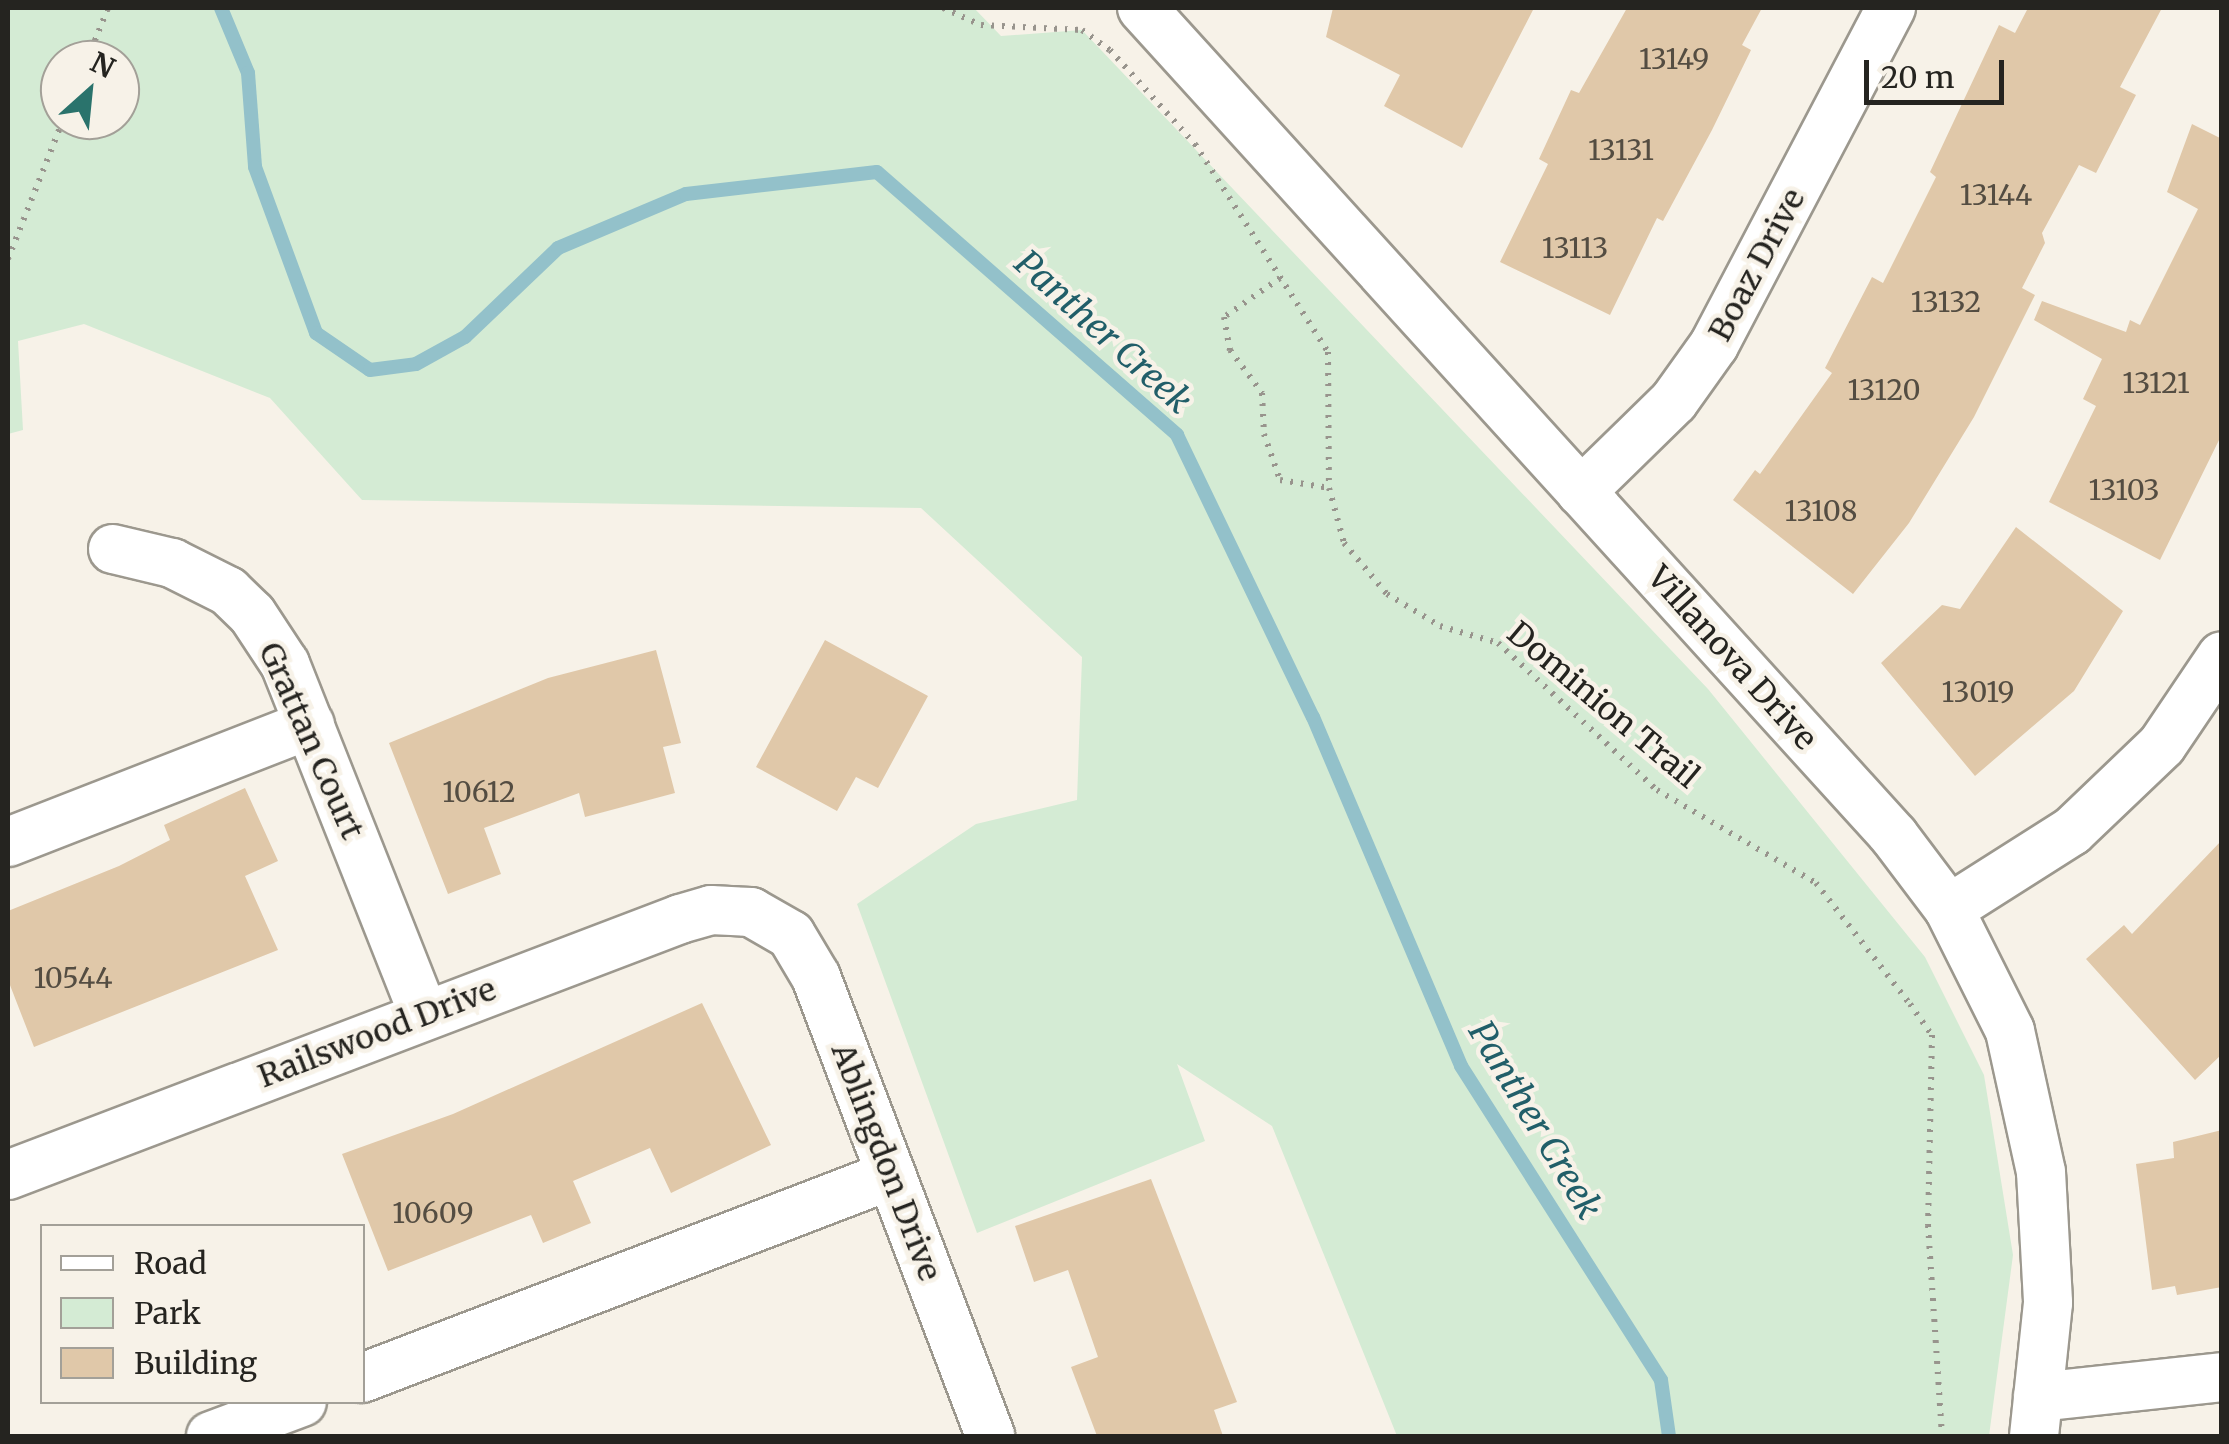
<!DOCTYPE html>
<style>
body{margin:0}
#map{position:relative;width:2229px;height:1444px;overflow:hidden;background:#f7f2e8;font-family:Merriweather,serif}
div>[style]{position:absolute}
[style*='--x']{left:calc(var(--x)*1px);top:calc(var(--y)*1px);width:calc(var(--w)*1px);rotate:calc(var(--a)*1deg)}
.green>*{inset:0;background:#d4ebd4}
.stream>*{height:14px;margin:-7px;padding:0 7px;transform-origin:7px;border-radius:7px;background:#93c1ca}
.building>*{inset:0;background:#e0c8a9}
.path>*{height:6px;margin-top:-3px;transform-origin:0;background:repeating-linear-gradient(90deg,#98948d 0 2.5px,transparent 0 10.5px)}
.roads{filter:drop-shadow(2px 0 #9c988e) drop-shadow(-2px 0 #9c988e) drop-shadow(0 2px #9c988e) drop-shadow(0 -2px #9c988e)}
.minor>*{height:48px;margin:-24px;padding:0 24px;transform-origin:24px;border-radius:24px;background:#fff}
span{translate:-50% -50%;white-space:nowrap;text-align:center;line-height:1.15;-webkit-text-stroke:9px #f7f2e8;paint-order:stroke}
.number-label{font-size:28px;color:#544d42}
.number-label span{-webkit-text-stroke-width:0}
.street-label{font-size:32px;color:#252420}
.water-label{font-size:35px;color:#215e69;font-style:italic}
.frame{position:absolute;inset:0;border:10px solid #252420;pointer-events:none}
.legend{position:absolute;left:40px;top:1224px;width:325px;height:180px;box-sizing:border-box;background:#f7f2e8;border:2px solid #a3a098;margin:0;padding:12px 18px;list-style:none;font-size:30px;color:#252420}
.legend li{display:flex;align-items:center;gap:20px;height:50px}
.legend b{width:50px;border:2px solid #a3a098}
.north{position:absolute;left:40px;top:40px;width:100px;height:100px;box-sizing:border-box;background:#f7f2e8;border:2px solid #a3a098;border-radius:50%;rotate:27deg;font-size:28px;font-weight:700;line-height:40px;text-align:center;color:#252420}
.north::after{content:'';display:block;margin:auto;width:35px;height:45px;background:#2a736c;clip-path:polygon(50% 0,100% 100%,50% 72%,0 100%)}
.scale{position:absolute;left:1864px;top:60px;width:140px;height:45px;box-sizing:border-box;border:5px solid #252420;border-top:0;padding-left:12px;font-size:30px;line-height:35px;white-space:nowrap;color:#252420;-webkit-text-stroke:8px #f7f2e8;paint-order:stroke}
</style>
<div id="map">
<div class="green">
<div style="clip-path:polygon(evenodd,8px 8px,974px 8px,1001px 36px,1082px 30px,1708px 689px,1925px 957px,1984px 1075px,2013px 1255px,1989px 1436px,1397px 1436px,1272px 1126px,1177px 1064px,1205px 1141px,977px 1233px,857px 904px,976px 824px,1077px 800px,1082px 657px,921px 508px,362px 500px,270px 398px,84px 324px,18px 341px,23px 430px,8px 434px,8px 8px,60px 60px,120px 60px,120px 120px,60px 120px,60px 60px)"></div>
</div>
<div class="stream">
<div style="--x:221;--y:8;--w:70;--a:67.4"></div>
<div style="--x:248;--y:73;--w:94;--a:85.7"></div>
<div style="--x:255;--y:167;--w:177;--a:69.8"></div>
<div style="--x:316;--y:333;--w:65;--a:34.4"></div>
<div style="--x:370;--y:370;--w:46;--a:-7.4"></div>
<div style="--x:416;--y:364;--w:56;--a:-28.9"></div>
<div style="--x:465;--y:337;--w:129;--a:-43.7"></div>
<div style="--x:558;--y:248;--w:139;--a:-22.9"></div>
<div style="--x:686;--y:194;--w:192;--a:-6.6"></div>
<div style="--x:877;--y:172;--w:399;--a:41.2"></div>
<div style="--x:1177;--y:435;--w:313;--a:64.3"></div>
<div style="--x:1313;--y:717;--w:379;--a:67"></div>
<div style="--x:1461;--y:1066;--w:372;--a:57.5"></div>
<div style="--x:1661;--y:1380;--w:57;--a:81.9"></div>
</div>
<div class="building">
<div style="clip-path:polygon(1333px 8px,1534px 8px,1462px 148px,1384px 106px,1400px 75px,1326px 37px)"></div>
<div style="clip-path:polygon(1627px 8px,1762px 8px,1742px 45px,1751px 50px,1712px 130px,1663px 221px,1657px 218px,1610px 315px,1500px 262px,1548px 164px,1539px 159px,1571px 90px,1579px 93px)"></div>
<div style="clip-path:polygon(2028px 8px,2162px 8px,2120px 87px,2136px 95px,2096px 173px,2079px 165px,2042px 233px,2045px 243px,2022px 288px,2035px 295px,1974px 417px,1909px 523px,1853px 594px,1733px 500px,1755px 470px,1760px 474px,1832px 373px,1825px 368px,1872px 277px,1883px 283px,1936px 177px,1930px 172px,1999px 25px,2015px 33px)"></div>
<div style="clip-path:polygon(2192px 124px,2222px 139px,2222px 434px,2160px 560px,2049px 502px,2096px 406px,2083px 399px,2102px 359px,2034px 320px,2042px 301px,2126px 332px,2130px 320px,2140px 325px,2198px 209px,2167px 192px)"></div>
<div style="clip-path:polygon(2016px 527px,2123px 611px,2074px 691px,1975px 776px,1881px 663px,1942px 605px,1960px 609px)"></div>
<div style="clip-path:polygon(825px 640px,928px 696px,878px 788px,856px 777px,837px 811px,756px 767px)"></div>
<div style="clip-path:polygon(656px 650px,681px 743px,663px 747px,675px 793px,585px 817px,579px 793px,484px 828px,501px 874px,448px 894px,389px 743px,548px 678px)"></div>
<div style="clip-path:polygon(245px 788px,278px 861px,245px 876px,278px 950px,34px 1047px,8px 980px,8px 911px,119px 866px,170px 840px,164px 825px)"></div>
<div style="clip-path:polygon(2222px 840px,2222px 1054px,2195px 1080px,2086px 959px,2124px 925px,2132px 934px)"></div>
<div style="clip-path:polygon(702px 1003px,771px 1145px,671px 1193px,650px 1148px,573px 1181px,591px 1223px,543px 1243px,531px 1215px,388px 1271px,342px 1154px,453px 1114px)"></div>
<div style="clip-path:polygon(2222px 1130px,2222px 1287px,2177px 1295px,2175px 1286px,2152px 1290px,2136px 1164px,2174px 1158px,2173px 1142px)"></div>
<div style="clip-path:polygon(1151px 1179px,1237px 1402px,1214px 1410px,1223px 1436px,1097px 1436px,1071px 1367px,1098px 1357px,1068px 1270px,1034px 1282px,1015px 1226px)"></div>
</div>
<div class="path">
<div style="--x:943;--y:8;--w:42;--a:24.1"></div>
<div style="--x:981;--y:25;--w:101;--a:2.8"></div>
<div style="--x:1082;--y:30;--w:34;--a:36"></div>
<div style="--x:1110;--y:50;--w:127;--a:47.9"></div>
<div style="--x:1195;--y:144;--w:247;--a:57.4"></div>
<div style="--x:1328;--y:352;--w:136;--a:89.6"></div>
<div style="--x:1329;--y:488;--w:57;--a:74.7"></div>
<div style="--x:1344;--y:543;--w:67;--a:49.9"></div>
<div style="--x:1387;--y:594;--w:62;--a:31.1"></div>
<div style="--x:1440;--y:626;--w:60;--a:16.3"></div>
<div style="--x:1498;--y:643;--w:217;--a:42.8"></div>
<div style="--x:1657;--y:790;--w:184;--a:30.3"></div>
<div style="--x:1816;--y:883;--w:153;--a:52.2"></div>
<div style="--x:1910;--y:1004;--w:38;--a:55"></div>
<div style="--x:1932;--y:1035;--w:190;--a:91.2"></div>
<div style="--x:1928;--y:1225;--w:211;--a:86.2"></div>
<div style="--x:87;--y:60;--w:56;--a:-68"></div>
<div style="--x:8;--y:259;--w:149;--a:-68.4"></div>
<div style="--x:1280;--y:278;--w:68;--a:145.1"></div>
<div style="--x:1224;--y:317;--w:34;--a:80"></div>
<div style="--x:1230;--y:350;--w:54;--a:53.3"></div>
<div style="--x:1262;--y:393;--w:41;--a:87.2"></div>
<div style="--x:1264;--y:434;--w:49;--a:70.8"></div>
<div style="--x:1280;--y:480;--w:50;--a:9.3"></div>
</div>
<div class="roads">
<div class="minor">
<div style="--x:1142;--y:8;--w:1119;--a:47.75"></div>
<div style="--x:1894;--y:836;--w:91;--a:53"></div>
<div style="--x:1949;--y:909;--w:136;--a:63.4"></div>
<div style="--x:2010;--y:1031;--w:144;--a:77.6"></div>
<div style="--x:2041;--y:1172;--w:131;--a:86.9"></div>
<div style="--x:2048;--y:1303;--w:134;--a:96"></div>
<div style="--x:1581;--y:492;--w:130;--a:-44.4"></div>
<div style="--x:1674;--y:401;--w:69;--a:-54.5"></div>
<div style="--x:1714;--y:345;--w:381;--a:-62.3"></div>
<div style="--x:113;--y:549;--w:61;--a:13.3"></div>
<div style="--x:172;--y:563;--w:63;--a:26.6"></div>
<div style="--x:228;--y:591;--w:33;--a:44"></div>
<div style="--x:252;--y:614;--w:60;--a:56.6"></div>
<div style="--x:285;--y:664;--w:378;--a:68.4"></div>
<div style="--x:8;--y:842;--w:324;--a:-21.3"></div>
<div style="--x:1949;--y:909;--w:146;--a:-32.4"></div>
<div style="--x:2072;--y:831;--w:124;--a:-43.7"></div>
<div style="--x:2162;--y:745;--w:107;--a:-56"></div>
<div style="--x:8;--y:1175;--w:719;--a:-20.85"></div>
<div style="--x:680;--y:919;--w:32;--a:-16"></div>
<div style="--x:711;--y:910;--w:40;--a:2.9"></div>
<div style="--x:751;--y:912;--w:46;--a:29.9"></div>
<div style="--x:791;--y:935;--w:49;--a:59.2"></div>
<div style="--x:816;--y:977;--w:491;--a:69.2"></div>
<div style="--x:362;--y:1378;--w:567;--a:-20.99"></div>
<div style="--x:2038;--y:1397;--w:185;--a:-6.2"></div>
<div style="--x:211;--y:1436;--w:97;--a:-20.5"></div>
</div>
</div>
<div class="number-label">
<span style="left:1674px;top:59px">13149</span>
<span style="left:1621px;top:150px">13131</span>
<span style="left:1996px;top:195px">13144</span>
<span style="left:1575px;top:248px">13113</span>
<span style="left:1946px;top:302px">13132</span>
<span style="left:2156px;top:383px">13121</span>
<span style="left:1884px;top:390px">13120</span>
<span style="left:2124px;top:490px">13103</span>
<span style="left:1821px;top:511px">13108</span>
<span style="left:1978px;top:692px">13019</span>
<span style="left:479px;top:792px">10612</span>
<span style="left:73px;top:978px">10544</span>
<span style="left:433px;top:1213px">10609</span>
</div>
<div class="street-label">
<span style="left:1757px;top:265px;rotate:-62deg">Boaz Drive</span>
<span style="left:1732px;top:658px;rotate:48deg">Villanova Drive</span>
<span style="left:1603px;top:705px;rotate:40deg">Dominion Trail</span>
<span style="left:311px;top:741px;rotate:66deg">Grattan Court</span>
<span style="left:377px;top:1033px;rotate:-21deg">Railswood Drive</span>
<span style="left:886px;top:1162px;rotate:69deg">Ablingdon Drive</span>
</div>
<div class="water-label">
<span style="left:1103px;top:332px;rotate:42deg">Panther Creek</span>
<span style="left:1535px;top:1120px;rotate:59deg">Panther Creek</span>
</div>
<div class="frame"></div>
<ul class="legend">
<li><b style="height:12px;background:#fff"></b>Road</li>
<li><b style="height:28px;background:#d4ebd4"></b>Park</li>
<li><b style="height:28px;background:#e0c8a9"></b>Building</li>
</ul>
<div class="north">N</div>
<div class="scale">20 m</div>
</div>
